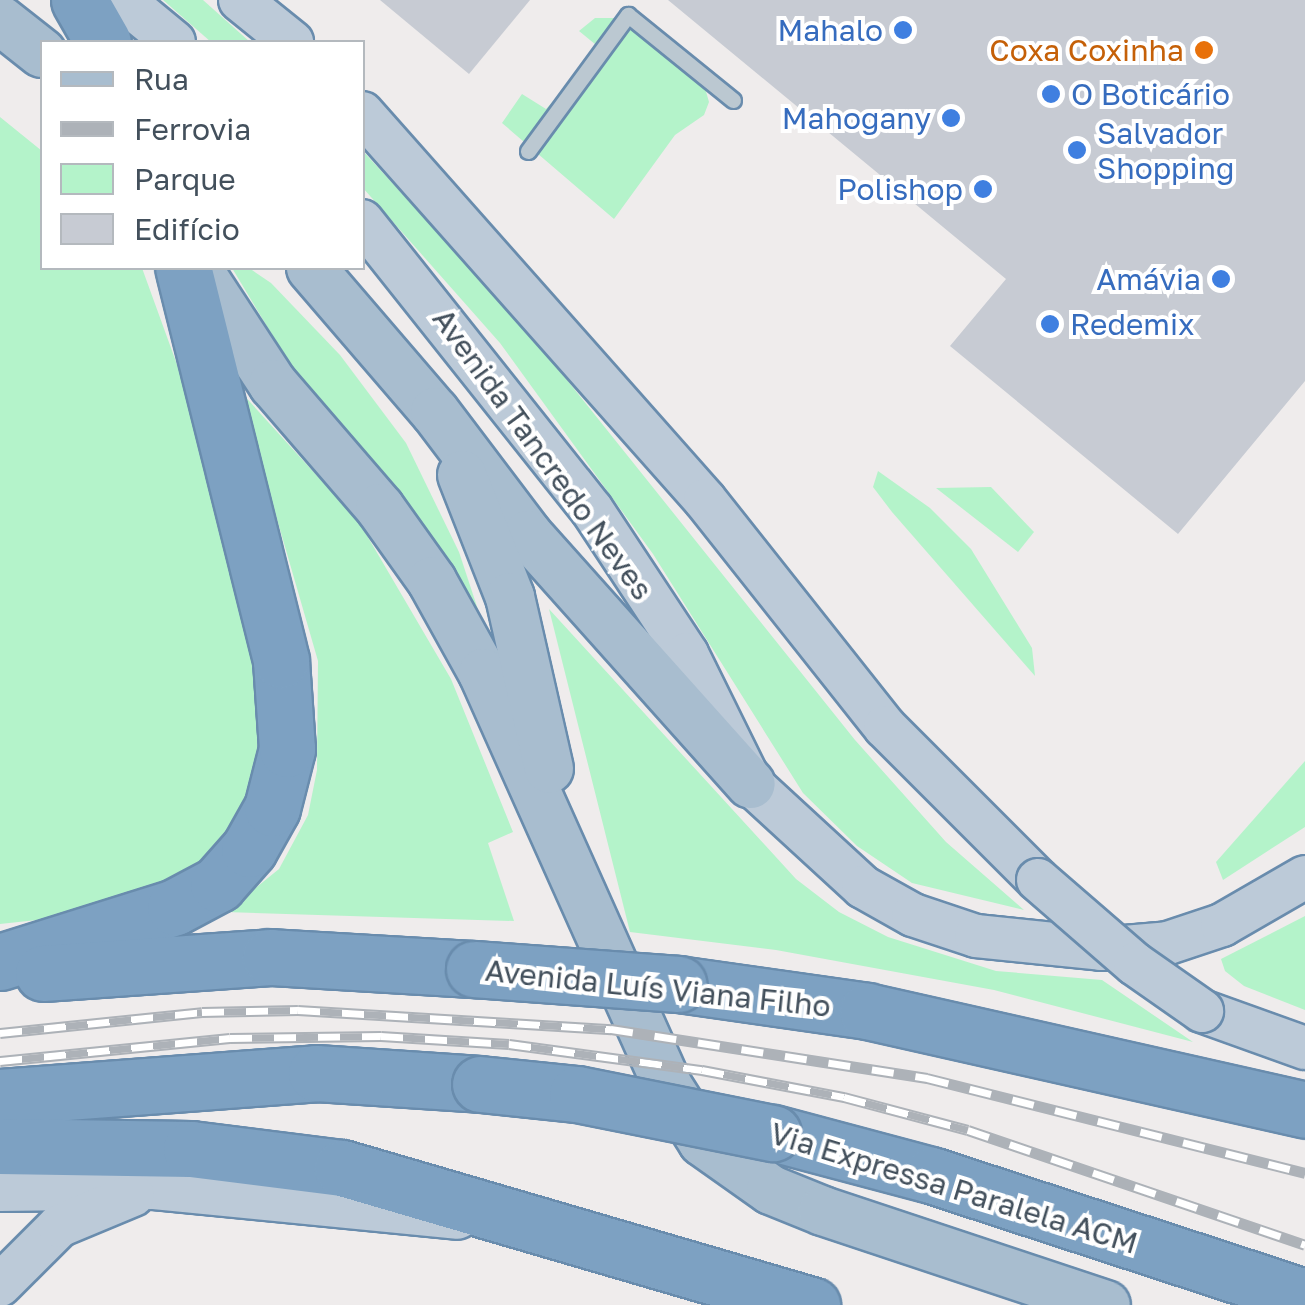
<!DOCTYPE html>
<meta charset="utf-8">
<style>
body{margin:0}
#map{position:relative;width:1305px;height:1305px;overflow:hidden;background:#efecec;font-family:"Golos Text",sans-serif}
div>[style]{position:absolute}
[style*='--x']{left:calc(var(--x)*1px);top:calc(var(--y)*1px);width:calc(var(--w)*1px);rotate:calc(var(--a)*1deg)}
.green>*{inset:0;background:#b4f3ca}
.building>*{inset:0;background:#c7cbd3}
.roads{filter:drop-shadow(2px 0 #698cad) drop-shadow(-2px 0 #698cad) drop-shadow(0 2px #698cad) drop-shadow(0 -2px #698cad)}
.lane>*{height:15px;margin:-7.5px;padding:0 7.5px;transform-origin:7.5px;border-radius:7.5px;background:#bbc8d1}
.secondary>*{height:42px;margin:-21px;padding:0 21px;transform-origin:21px;border-radius:21px;background:#bccad8}
.primary>*{height:48px;margin:-24px;padding:0 24px;transform-origin:24px;border-radius:24px;background:#a8bdcf}
.highway>*{height:55px;margin:-27.5px;padding:0 27.5px;transform-origin:27.5px;border-radius:27.5px;background:#7da1c2}
.rail>*{height:11px;margin-top:-5.5px;transform-origin:0;background:repeating-linear-gradient(90deg,#fff 0 22px,#adb2b8 0 44px);box-sizing:border-box;border-block:2px solid #adb2b8}
.bridges{filter:drop-shadow(2px 0 #698cad) drop-shadow(-2px 0 #698cad) drop-shadow(0 2px #698cad) drop-shadow(0 -2px #698cad)}
.secondary-bridge>*{height:42px;margin:-21px;padding:0 21px;transform-origin:21px;border-radius:21px;background:#bccad8}
.highway-bridge>*{height:55px;margin:-27.5px;padding:0 27.5px;transform-origin:27.5px;border-radius:27.5px;background:#7da1c2}
.dots>*{width:28px;height:28px;translate:-50% -50%;box-sizing:border-box;border:5px solid #fff;border-radius:50%}
span{translate:-50% -50%;white-space:nowrap;text-align:center;line-height:1.15;-webkit-text-stroke:8px #fff;paint-order:stroke}
.shop-label{font-size:30px;color:#366cbe}
.right{translate:-100% -50%;text-align:right}
.left{translate:0 -50%;text-align:left}
.food-label{font-size:30px;color:#c56008}
.street-label{font-size:30px;color:#43505c}
.legend{position:absolute;left:40px;top:40px;width:325px;height:230px;box-sizing:border-box;background:#fff;border:2px solid #b4b9be;margin:0;padding:12px 18px;list-style:none;font-size:30px;color:#43505c}
.legend li{display:flex;align-items:center;gap:20px;height:50px}
.legend b{width:50px;border:2px solid #b4b9be}
</style>
<div id="map">
<div class="green">
<div style="clip-path:polygon(163px 0,203px 0,250px 42px,211px 42px)"></div>
<div style="clip-path:polygon(595px 18px,617px 18px,705px 88px,709px 102px,704px 115px,675px 135px,614px 219px,502px 123px,522px 94px,546px 109px,601px 49px,579px 31px)"></div>
<div style="clip-path:polygon(0 117px,42px 151px,42px 268px,142px 268px,200px 428px,259px 639px,264px 766px,231px 843px,173px 890px,83px 915px,0 924px)"></div>
<div style="clip-path:polygon(362px 150px,527px 330px,855px 740px,946px 842px,1024px 910px,912px 883px,857px 846px,803px 793px,653px 554px,500px 343px,363px 188px)"></div>
<div style="clip-path:polygon(232px 268px,249px 268px,271px 283px,340px 355px,406px 443px,459px 552px,487px 637px,301px 383px)"></div>
<div style="clip-path:polygon(240px 391px,359px 522px,451px 679px,513px 832px,488px 843px,514px 921px,226px 912px,279px 869px,308px 815px,317px 770px,318px 661px)"></div>
<div style="clip-path:polygon(878px 471px,930px 508px,971px 549px,1032px 648px,1035px 676px,892px 512px,873px 487px)"></div>
<div style="clip-path:polygon(991px 487px,1034px 532px,1018px 552px,936px 488px)"></div>
<div style="clip-path:polygon(549px 609px,796px 879px,839px 912px,888px 937px,996px 971px,1102px 980px,1193px 1042px,994px 990px,776px 950px,630px 932px)"></div>
<div style="clip-path:polygon(1305px 761px,1305px 827px,1223px 880px,1216px 862px)"></div>
<div style="clip-path:polygon(1305px 916px,1305px 1010px,1244px 986px,1225px 971px,1221px 959px)"></div>
</div>
<div class="building">
<div style="clip-path:polygon(380px 0,530px 0,469px 74px)"></div>
<div style="clip-path:polygon(668px 0,1305px 0,1305px 381px,1178px 534px,950px 346px,1006px 279px)"></div>
</div>
<div class="roads">
<div class="lane">
<div style="--x:528;--y:151;--w:169;--a:-53.7"></div>
<div style="--x:628;--y:15;--w:135;--a:39"></div>
</div>
<div class="secondary">
<div style="--x:123;--y:0;--w:66;--a:39.5"></div>
<div style="--x:240;--y:0;--w:67;--a:38.9"></div>
<div style="--x:362;--y:113;--w:517;--a:48.45"></div>
<div style="--x:705;--y:500;--w:290;--a:51.6"></div>
<div style="--x:885;--y:727;--w:216;--a:45"></div>
<div style="--x:362;--y:221;--w:369;--a:51.5"></div>
<div style="--x:592;--y:510;--w:173;--a:56.6"></div>
<div style="--x:687;--y:654;--w:145;--a:63.8"></div>
<div style="--x:751;--y:784;--w:152;--a:42.6"></div>
<div style="--x:863;--y:887;--w:57;--a:29.2"></div>
<div style="--x:913;--y:915;--w:66;--a:18.4"></div>
<div style="--x:976;--y:936;--w:126;--a:5.9"></div>
<div style="--x:1101;--y:949;--w:67;--a:-5.1"></div>
<div style="--x:1168;--y:943;--w:57;--a:-18.4"></div>
<div style="--x:1222;--y:925;--w:96;--a:-30"></div>
<div style="--x:1202;--y:1011;--w:109;--a:19.8"></div>
<div style="--x:0;--y:1190;--w:154;--a:-0.7"></div>
<div style="--x:154;--y:1188;--w:305;--a:5.6"></div>
<div style="--x:0;--y:1285;--w:83;--a:-45"></div>
<div style="--x:59;--y:1226;--w:80;--a:-22.7"></div>
</div>
<div class="primary">
<div style="--x:0;--y:20;--w:53;--a:38.2"></div>
<div style="--x:197;--y:268;--w:139;--a:56.8"></div>
<div style="--x:273;--y:384;--w:164;--a:49.2"></div>
<div style="--x:380;--y:508;--w:90;--a:54.5"></div>
<div style="--x:432;--y:581;--w:105;--a:61"></div>
<div style="--x:483;--y:673;--w:451;--a:65.9"></div>
<div style="--x:667;--y:1085;--w:67;--a:57.7"></div>
<div style="--x:703;--y:1142;--w:83;--a:35.2"></div>
<div style="--x:771;--y:1190;--w:56;--a:22"></div>
<div style="--x:823;--y:1211;--w:298;--a:18.4"></div>
<div style="--x:311;--y:268;--w:190;--a:49.3"></div>
<div style="--x:435;--y:412;--w:154;--a:52.9"></div>
<div style="--x:528;--y:535;--w:334;--a:48.2"></div>
<div style="--x:462;--y:475;--w:131;--a:68.5"></div>
<div style="--x:510;--y:597;--w:176;--a:77.2"></div>
</div>
<div class="highway">
<div style="--x:79;--y:0;--w:48;--a:60.3"></div>
<div style="--x:0;--y:962;--w:183;--a:-17.4"></div>
<div style="--x:175;--y:907;--w:49;--a:-28.1"></div>
<div style="--x:218;--y:884;--w:47;--a:-48.5"></div>
<div style="--x:249;--y:849;--w:47;--a:-60.7"></div>
<div style="--x:272;--y:808;--w:61;--a:-75.7"></div>
<div style="--x:287;--y:749;--w:89;--a:-93.9"></div>
<div style="--x:281;--y:660;--w:404;--a:-104"></div>
<div style="--x:43;--y:973;--w:228;--a:-4"></div>
<div style="--x:270;--y:957;--w:204;--a:3.4"></div>
<div style="--x:678;--y:984;--w:191;--a:8.1"></div>
<div style="--x:867;--y:1011;--w:449;--a:12.7"></div>
<div style="--x:0;--y:1097;--w:317;--a:-4.3"></div>
<div style="--x:316;--y:1073;--w:164;--a:3.8"></div>
<div style="--x:773;--y:1133;--w:163;--a:14.9"></div>
<div style="--x:931;--y:1175;--w:393;--a:18.1"></div>
<div style="--x:0;--y:1146;--w:191;--a:0.9"></div>
<div style="--x:191;--y:1149;--w:152;--a:7.2"></div>
<div style="--x:342;--y:1168;--w:490;--a:16.3"></div>
</div>
</div>
<div class="rail">
<div style="--x:0;--y:1033;--w:203;--a:-5.9"></div>
<div style="--x:202;--y:1012;--w:96;--a:-1.2"></div>
<div style="--x:298;--y:1010;--w:314;--a:3.5"></div>
<div style="--x:611;--y:1029;--w:320;--a:8.8"></div>
<div style="--x:927;--y:1078;--w:390;--a:14.1"></div>
<div style="--x:0;--y:1061;--w:231;--a:-5.7"></div>
<div style="--x:230;--y:1038;--w:151;--a:-0.8"></div>
<div style="--x:381;--y:1036;--w:128;--a:3.6"></div>
<div style="--x:509;--y:1044;--w:195;--a:7.7"></div>
<div style="--x:702;--y:1070;--w:145;--a:10.8"></div>
<div style="--x:844;--y:1097;--w:128;--a:14.9"></div>
<div style="--x:968;--y:1130;--w:356;--a:18.8"></div>
</div>
<div class="bridges">
<div class="secondary-bridge">
<div style="--x:1038;--y:880;--w:128;--a:40.9"></div>
<div style="--x:1135;--y:964;--w:82;--a:35"></div>
</div>
<div class="highway-bridge">
<div style="--x:474;--y:969;--w:205;--a:4.2"></div>
<div style="--x:480;--y:1084;--w:98;--a:5.9"></div>
<div style="--x:577;--y:1094;--w:200;--a:11.3"></div>
</div>
</div>
<div class="dots">
<div style="left:903px;top:30px;background:#3f7fe0"></div>
<div style="left:1204px;top:50px;background:#e8710a"></div>
<div style="left:1051px;top:94px;background:#3f7fe0"></div>
<div style="left:951px;top:118px;background:#3f7fe0"></div>
<div style="left:1077px;top:150px;background:#3f7fe0"></div>
<div style="left:983px;top:189px;background:#3f7fe0"></div>
<div style="left:1221px;top:279px;background:#3f7fe0"></div>
<div style="left:1050px;top:324px;background:#3f7fe0"></div>
</div>
<div class="shop-label">
<span class="right" style="left:883px;top:30px">Mahalo</span>
<span class="left" style="left:1071px;top:94px">O Boticário</span>
<span class="right" style="left:931px;top:118px">Mahogany</span>
<span class="left" style="left:1097px;top:150px">Salvador<br>Shopping</span>
<span class="right" style="left:963px;top:189px">Polishop</span>
<span class="right" style="left:1201px;top:279px">Amávia</span>
<span class="left" style="left:1070px;top:324px">Redemix</span>
</div>
<div class="food-label">
<span class="right" style="left:1184px;top:50px">Coxa Coxinha</span>
</div>
<div class="street-label">
<span style="left:543px;top:454px;rotate:54deg">Avenida Tancredo Neves</span>
<span style="left:658px;top:988px;rotate:6deg">Avenida Luís Viana Filho</span>
<span style="left:954px;top:1188px;rotate:17deg">Via Expressa Paralela ACM</span>
</div>
<ul class="legend">
<li><b style="height:12px;background:#a8bdcf"></b>Rua</li>
<li><b style="height:12px;background:#adb2b8"></b>Ferrovia</li>
<li><b style="height:28px;background:#b4f3ca"></b>Parque</li>
<li><b style="height:28px;background:#c7cbd3"></b>Edifício</li>
</ul>
</div>
